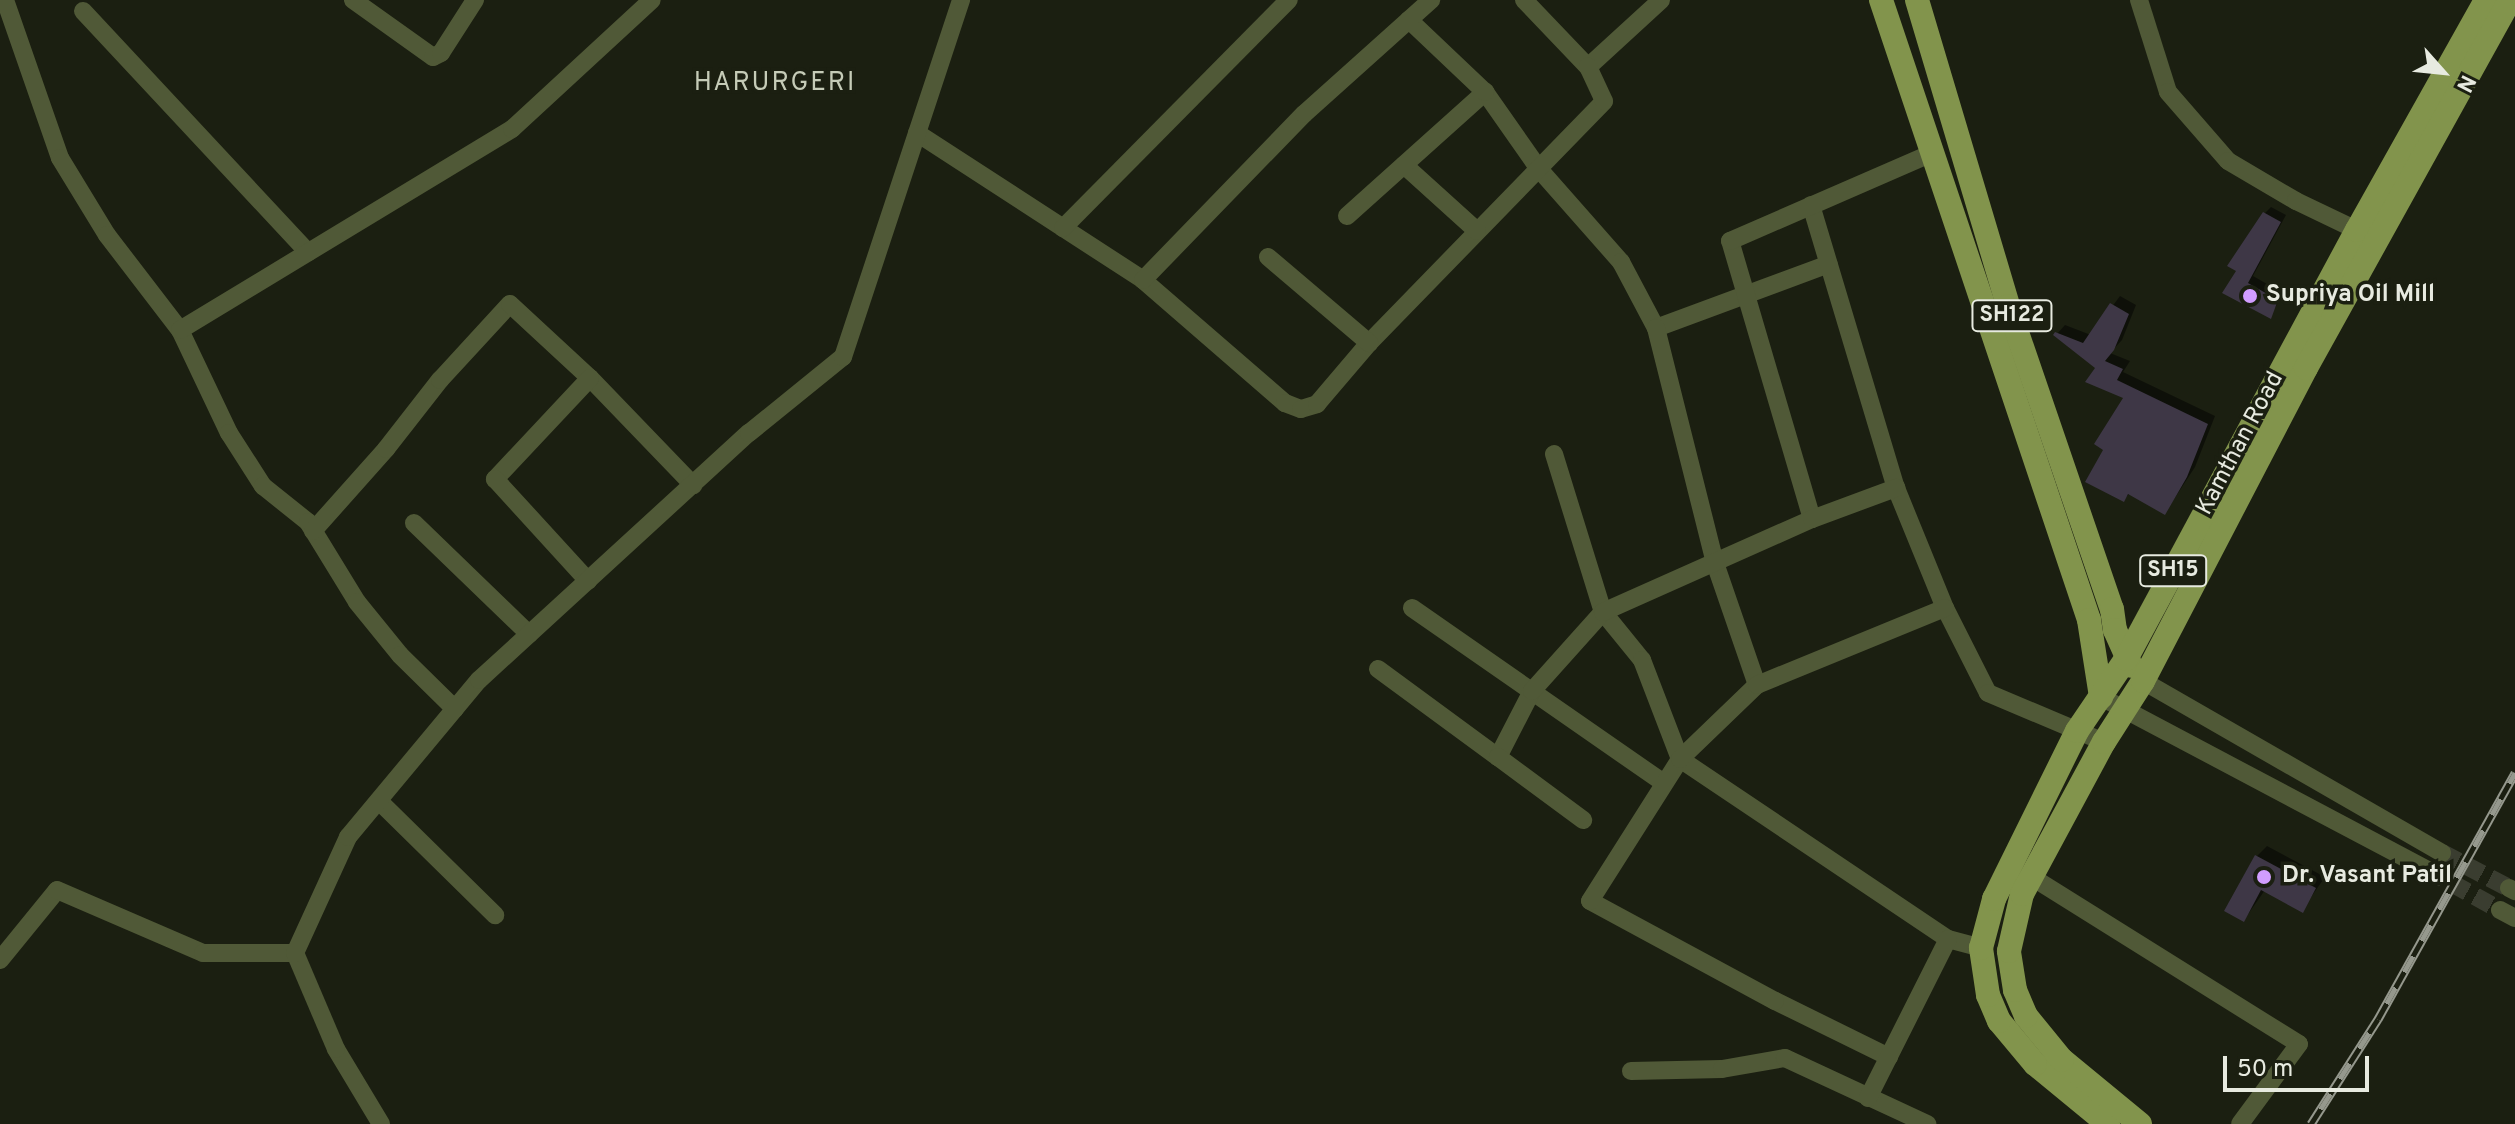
<!DOCTYPE html>
<style>
body{margin:0}
#map{position:relative;width:2515px;height:1124px;overflow:hidden;background:#1b1f11;font-family:Overpass,sans-serif}
div>[style]{position:absolute}
[style*='--x']{left:calc(var(--x)*1px);top:calc(var(--y)*1px);width:calc(var(--w)*1px);rotate:calc(var(--a)*1deg)}
.shadow>*{inset:0;background:#0007}
.building>*{inset:0;background:#3e3746}
.minor-tunnel>*{height:18px;margin-top:-9px;transform-origin:0;background:repeating-linear-gradient(90deg,#3a3d30 0 18px,transparent 0 27px)}
.minor>*{height:18px;margin:-9px;padding:0 9px;transform-origin:9px;border-radius:9px;background:#505937}
.major>*{height:24px;margin:-12px;padding:0 12px;transform-origin:12px;border-radius:12px;background:#82944c}
.rail>*{height:9px;margin-top:-4.5px;transform-origin:0;background:repeating-linear-gradient(90deg,#1b1f11 0 18px,#95988d 0 36px);box-sizing:border-box;border-block:2px solid #95988d}
.dots>*{width:22px;height:22px;translate:-50% -50%;box-sizing:border-box;border:4px solid #1b1f11;border-radius:50%}
span{translate:-50% -50%;white-space:nowrap;text-align:center;line-height:1.15;-webkit-text-stroke:7px #1b1f11;paint-order:stroke}
.shield-label span{padding:2px 6px;background:#1b1f11;border:2px solid;border-radius:6px;-webkit-text-stroke-width:0}
.shield-label{font-size:22px;color:#e7eae0;font-weight:700}
.poi-label{font-size:24px;color:#e7eae0;font-weight:700}
.left{translate:0 -50%;text-align:left}
.street-label{font-size:24px;color:#e7eae0}
.neighbourhood-label{font-size:26px;color:#c5cbb7;letter-spacing:2px}
.north{position:absolute;left:2403px;top:32px;width:80px;height:80px;-webkit-text-stroke:6px #1b1f11;paint-order:stroke;rotate:117deg;font-size:22px;font-weight:700;line-height:32px;text-align:center;color:#e7eae0}
.north::after{content:'';display:block;margin:auto;width:28px;height:36px;background:#e7eae0;clip-path:polygon(50% 0,100% 100%,50% 72%,0 100%)}
.scale{position:absolute;left:2223px;top:1056px;width:146px;height:36px;box-sizing:border-box;border:4px solid #e7eae0;border-top:0;padding-left:10px;font-size:24px;line-height:28px;white-space:nowrap;color:#e7eae0;-webkit-text-stroke:6px #1b1f11;paint-order:stroke}
</style>
<div id="map">
<div class="shadow">
<div style="clip-path:polygon(2271px 207px,2286px 215px,2253px 276px,2283px 293px,2270px 317px,2239px 271px,2265px 213px)"></div>
<div style="clip-path:polygon(2120px 296px,2136px 305px,2122px 340px,2110px 353px,2130px 361px,2123px 372px,2215px 416px,2195px 467px,2165px 513px,2130px 493px,2123px 500px,2106px 449px,2126px 397px,2098px 368px,2056px 335px,2065px 325px,2091px 335px)"></div>
<div style="clip-path:polygon(2267px 846px,2325px 877px,2302px 910px,2265px 890px,2244px 920px,2227px 911px,2257px 856px)"></div>
</div>
<div class="building">
<div style="clip-path:polygon(2263px 212px,2281px 222px,2248px 283px,2278px 300px,2271px 319px,2222px 293px,2236px 271px,2227px 266px)"></div>
<div style="clip-path:polygon(2110px 303px,2129px 314px,2114px 350px,2105px 361px,2123px 369px,2117px 380px,2208px 424px,2187px 477px,2165px 515px,2128px 494px,2124px 502px,2085px 482px,2103px 450px,2094px 444px,2123px 398px,2085px 382px,2095px 368px,2053px 335px,2055px 332px,2083px 343px)"></div>
<div style="clip-path:polygon(2255px 855px,2316px 888px,2303px 913px,2261px 890px,2244px 922px,2224px 911px)"></div>
</div>
<div class="minor-tunnel">
<div style="--x:2442;--y:853;--w:76;--a:27.6"></div>
<div style="--x:2428;--y:870;--w:82;--a:29.1"></div>
</div>
<div class="minor">
<div style="--x:5;--y:0;--w:167;--a:70.8"></div>
<div style="--x:60;--y:158;--w:90;--a:58.6"></div>
<div style="--x:107;--y:235;--w:120;--a:52.5"></div>
<div style="--x:180;--y:330;--w:114;--a:64.6"></div>
<div style="--x:229;--y:433;--w:63;--a:57.3"></div>
<div style="--x:263;--y:486;--w:58;--a:38.7"></div>
<div style="--x:308;--y:522;--w:94;--a:58.5"></div>
<div style="--x:357;--y:602;--w:68;--a:50.9"></div>
<div style="--x:400;--y:655;--w:77;--a:44.5"></div>
<div style="--x:353;--y:0;--w:98;--a:35.5"></div>
<div style="--x:433;--y:57;--w:9;--a:-27"></div>
<div style="--x:441;--y:53;--w:63;--a:-57.3"></div>
<div style="--x:1524;--y:0;--w:93;--a:46.3"></div>
<div style="--x:1588;--y:67;--w:99;--a:-42.5"></div>
<div style="--x:2139;--y:0;--w:96;--a:72.5"></div>
<div style="--x:2168;--y:92;--w:91;--a:49"></div>
<div style="--x:2228;--y:161;--w:79;--a:30.5"></div>
<div style="--x:2296;--y:201;--w:79;--a:25.6"></div>
<div style="--x:83;--y:11;--w:330;--a:47"></div>
<div style="--x:1485;--y:92;--w:94;--a:55"></div>
<div style="--x:1539;--y:169;--w:124;--a:48.6"></div>
<div style="--x:1621;--y:262;--w:75;--a:62.1"></div>
<div style="--x:1656;--y:328;--w:184;--a:-20.3"></div>
<div style="--x:917;--y:133;--w:270;--a:33"></div>
<div style="--x:1143;--y:280;--w:188;--a:40.9"></div>
<div style="--x:1285;--y:403;--w:17;--a:21"></div>
<div style="--x:1301;--y:409;--w:17;--a:-17"></div>
<div style="--x:1317;--y:404;--w:80;--a:-49.6"></div>
<div style="--x:1369;--y:343;--w:337;--a:-45.8"></div>
<div style="--x:1604;--y:101;--w:38;--a:-115"></div>
<div style="--x:1404;--y:165;--w:98;--a:42.1"></div>
<div style="--x:1811;--y:205;--w:295;--a:73.3"></div>
<div style="--x:1896;--y:488;--w:130;--a:67.8"></div>
<div style="--x:1945;--y:608;--w:95;--a:63.2"></div>
<div style="--x:1988;--y:693;--w:126;--a:22.9"></div>
<div style="--x:1347;--y:216;--w:186;--a:-41.9"></div>
<div style="--x:1485;--y:92;--w:105;--a:-136.5"></div>
<div style="--x:1063;--y:228;--w:321;--a:-45.3"></div>
<div style="--x:1268;--y:257;--w:133;--a:40.4"></div>
<div style="--x:1143;--y:280;--w:231;--a:-45.9"></div>
<div style="--x:1304;--y:114;--w:171;--a:-41.9"></div>
<div style="--x:1656;--y:328;--w:242;--a:75.9"></div>
<div style="--x:1715;--y:563;--w:129;--a:71"></div>
<div style="--x:180;--y:330;--w:388;--a:-31.2"></div>
<div style="--x:512;--y:129;--w:190;--a:-42.7"></div>
<div style="--x:590;--y:378;--w:149;--a:46.1"></div>
<div style="--x:1554;--y:454;--w:165;--a:72.8"></div>
<div style="--x:1603;--y:612;--w:62;--a:50.9"></div>
<div style="--x:1642;--y:660;--w:106;--a:69"></div>
<div style="--x:1680;--y:759;--w:323;--a:33.9"></div>
<div style="--x:1948;--y:939;--w:34;--a:15"></div>
<div style="--x:1812;--y:519;--w:290;--a:-106.4"></div>
<div style="--x:1730;--y:241;--w:218;--a:-23.5"></div>
<div style="--x:414;--y:523;--w:160;--a:44"></div>
<div style="--x:313;--y:531;--w:110;--a:-48.3"></div>
<div style="--x:386;--y:449;--w:88;--a:-52"></div>
<div style="--x:440;--y:380;--w:103;--a:-47.4"></div>
<div style="--x:510;--y:304;--w:109;--a:42.8"></div>
<div style="--x:590;--y:378;--w:139;--a:133.2"></div>
<div style="--x:495;--y:479;--w:138;--a:47.6"></div>
<div style="--x:1412;--y:608;--w:307;--a:34.8"></div>
<div style="--x:1378;--y:669;--w:149;--a:36.3"></div>
<div style="--x:1498;--y:757;--w:74;--a:-62.7"></div>
<div style="--x:1532;--y:691;--w:106;--a:-48.1"></div>
<div style="--x:1603;--y:612;--w:229;--a:-24"></div>
<div style="--x:1812;--y:519;--w:90;--a:-20.3"></div>
<div style="--x:2143;--y:681;--w:345;--a:29.9"></div>
<div style="--x:2101;--y:697;--w:370;--a:27.9"></div>
<div style="--x:1498;--y:757;--w:106;--a:36.5"></div>
<div style="--x:379;--y:801;--w:163;--a:44.5"></div>
<div style="--x:2030;--y:876;--w:317;--a:32"></div>
<div style="--x:2299;--y:1044;--w:99;--a:126.4"></div>
<div style="--x:2509;--y:888;--w:7;--a:27"></div>
<div style="--x:2500;--y:910;--w:17;--a:28"></div>
<div style="--x:0;--y:960;--w:90;--a:-50.8"></div>
<div style="--x:57;--y:890;--w:159;--a:23.3"></div>
<div style="--x:203;--y:953;--w:92;--a:0"></div>
<div style="--x:1889;--y:1057;--w:127;--a:-153.8"></div>
<div style="--x:1775;--y:1001;--w:210;--a:-151.6"></div>
<div style="--x:1590;--y:901;--w:168;--a:-57.6"></div>
<div style="--x:1680;--y:759;--w:107;--a:-43.9"></div>
<div style="--x:1757;--y:685;--w:203;--a:-22.3"></div>
<div style="--x:1631;--y:1071;--w:91;--a:-1.3"></div>
<div style="--x:1722;--y:1069;--w:64;--a:-9.9"></div>
<div style="--x:1785;--y:1058;--w:157;--a:24.9"></div>
<div style="--x:1868;--y:1098;--w:178;--a:-63.3"></div>
<div style="--x:381;--y:1124;--w:87;--a:-121"></div>
<div style="--x:336;--y:1049;--w:104;--a:-113.1"></div>
<div style="--x:295;--y:953;--w:128;--a:-65.4"></div>
<div style="--x:348;--y:837;--w:204;--a:-50.2"></div>
<div style="--x:479;--y:680;--w:366;--a:-42.5"></div>
<div style="--x:749;--y:433;--w:121;--a:-39"></div>
<div style="--x:843;--y:357;--w:376;--a:-71.7"></div>
</div>
<div class="major">
<div style="--x:1881;--y:0;--w:654;--a:71.45"></div>
<div style="--x:2089;--y:620;--w:78;--a:81.1"></div>
<div style="--x:1917;--y:0;--w:319;--a:73.4"></div>
<div style="--x:2008;--y:306;--w:320;--a:71.1"></div>
<div style="--x:2112;--y:609;--w:21;--a:82"></div>
<div style="--x:2115;--y:630;--w:39;--a:66"></div>
<div style="--x:2108;--y:1124;--w:94;--a:-140.6"></div>
<div style="--x:2035;--y:1064;--w:56;--a:-129.9"></div>
<div style="--x:1999;--y:1021;--w:28;--a:-113"></div>
<div style="--x:1988;--y:995;--w:48;--a:-98.5"></div>
<div style="--x:1981;--y:948;--w:51;--a:-75.1"></div>
<div style="--x:1994;--y:899;--w:187;--a:-63.7"></div>
<div style="--x:2077;--y:731;--w:87;--a:-55.8"></div>
<div style="--x:2126;--y:659;--w:487;--a:-61.7"></div>
<div style="--x:2357;--y:230;--w:264;--a:-60.7"></div>
<div style="--x:2140;--y:1124;--w:101;--a:-140.6"></div>
<div style="--x:2062;--y:1060;--w:57;--a:-129.3"></div>
<div style="--x:2026;--y:1016;--w:28;--a:-113"></div>
<div style="--x:2015;--y:990;--w:39;--a:-99"></div>
<div style="--x:2009;--y:951;--w:58;--a:-77.2"></div>
<div style="--x:2022;--y:894;--w:173;--a:-61.7"></div>
<div style="--x:2104;--y:742;--w:72;--a:-57.4"></div>
<div style="--x:2143;--y:681;--w:353;--a:-62.5"></div>
<div style="--x:2306;--y:368;--w:421;--a:-61"></div>
</div>
<div class="rail">
<div style="--x:2311;--y:1124;--w:125;--a:-57.5"></div>
<div style="--x:2378;--y:1019;--w:282;--a:-60.9"></div>
</div>
<div class="dots">
<div style="left:2250px;top:296px;background:#d19dfe"></div>
<div style="left:2264px;top:877px;background:#d19dfe"></div>
</div>
<div class="shield-label">
<span style="left:2012px;top:316px">SH122</span>
<span style="left:2173px;top:571px">SH15</span>
</div>
<div class="poi-label">
<span class="left" style="left:2266px;top:296px">Supriya Oil Mill</span>
<span class="left" style="left:2282px;top:877px">Dr. Vasant Patil</span>
</div>
<div class="street-label">
<span style="left:2241px;top:444px;rotate:-62deg">Kamthan Road</span>
</div>
<div class="neighbourhood-label">
<span style="left:775px;top:84px">HARURGERI</span>
</div>
<div class="north">N</div>
<div class="scale">50 m</div>
</div>
